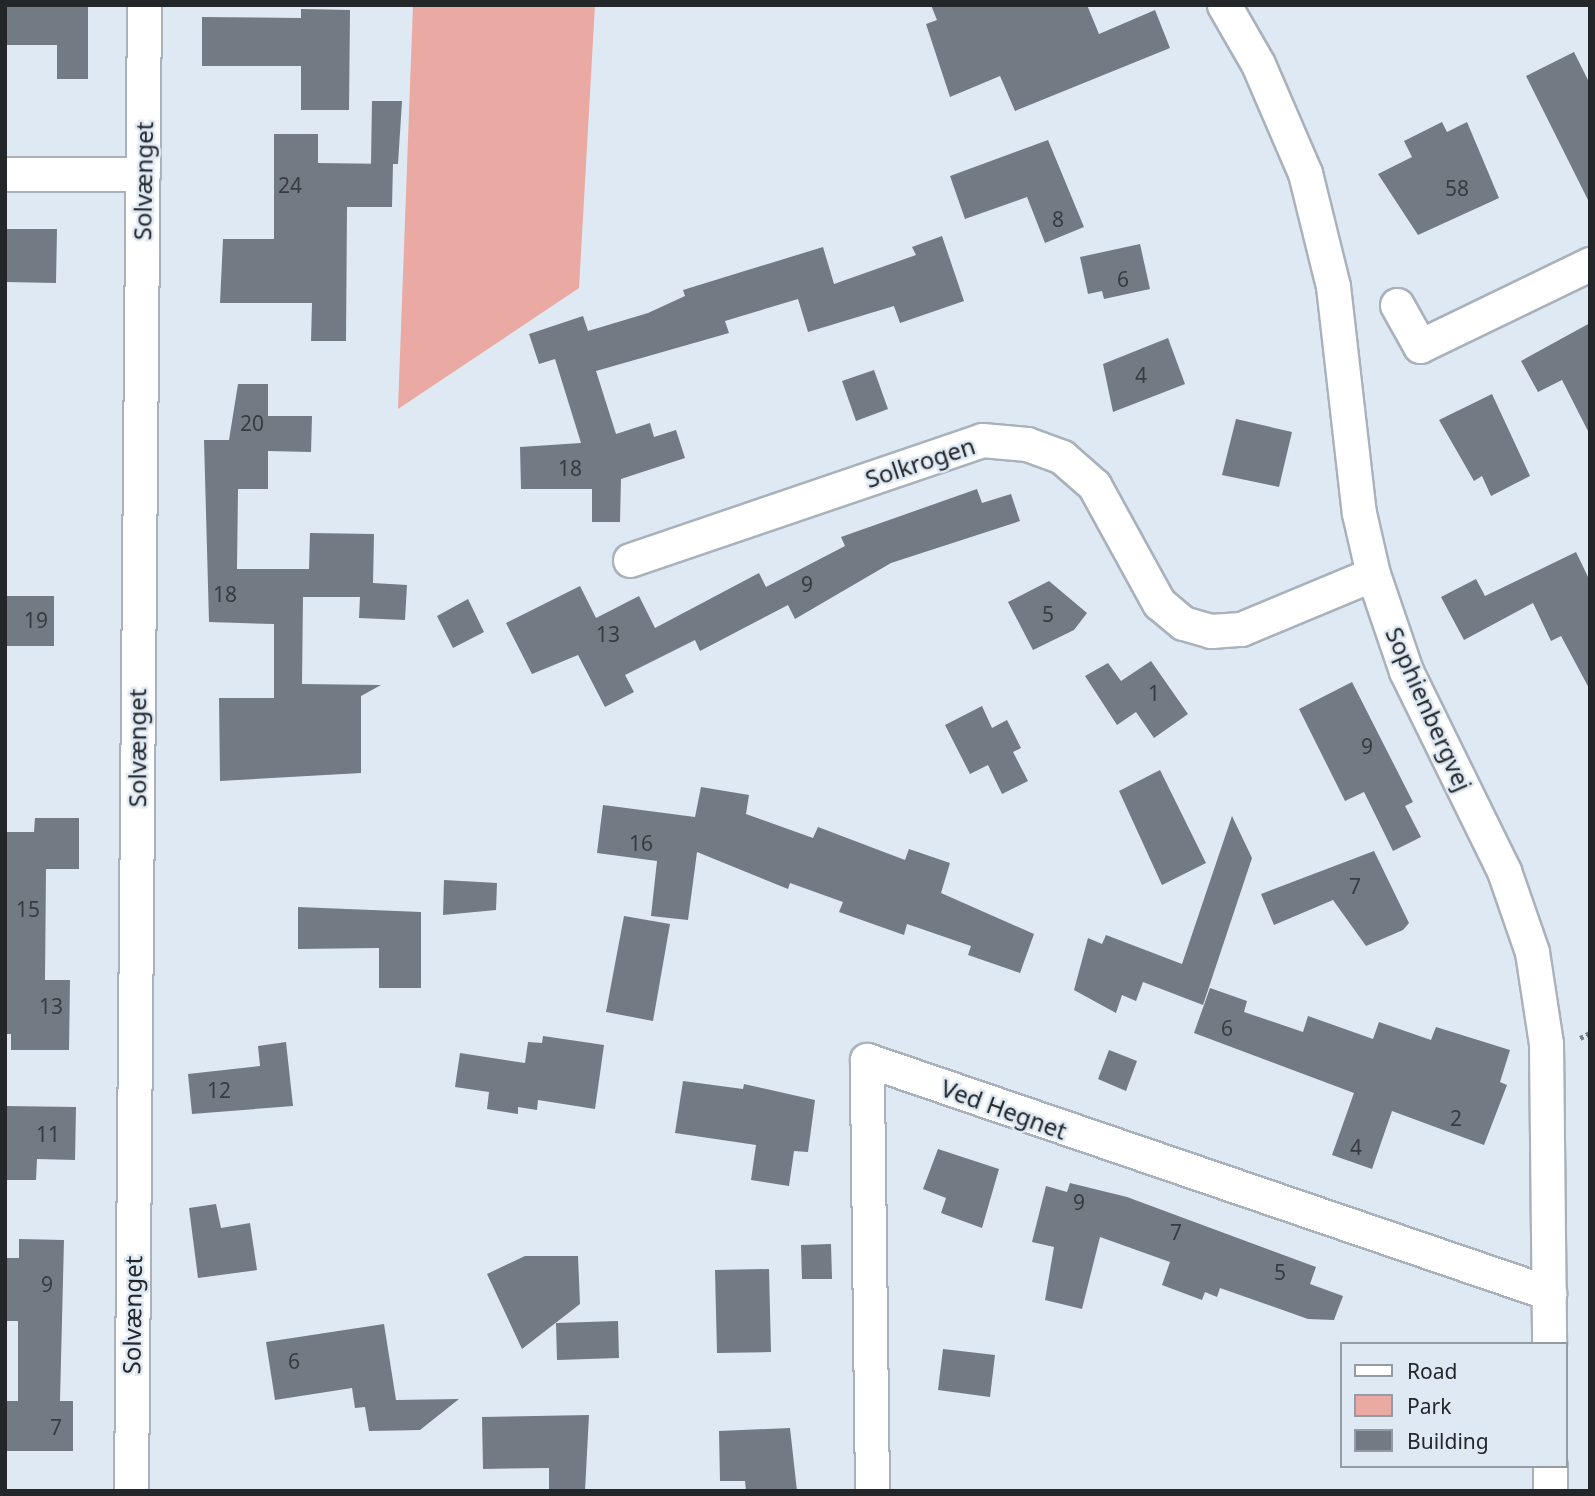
<!DOCTYPE html>
<meta charset="utf-8">
<style>
body{margin:0}
#map{position:relative;width:1595px;height:1496px;overflow:hidden;background:#dfe9f3;font-family:"Noto Sans",sans-serif}
div>[style]{position:absolute}
[style*='--x']{left:calc(var(--x)*1px);top:calc(var(--y)*1px);width:calc(var(--w)*1px);rotate:calc(var(--a)*1deg)}
.green>*{inset:0;background:#eaa9a2}
.building>*{inset:0;background:#727b84}
.path>*{height:4.5px;margin-top:-2.25px;transform-origin:0;background:repeating-linear-gradient(90deg,#787f85 0 3.5px,transparent 0 7px)}
.roads{filter:drop-shadow(2px 0 #a9b2bc) drop-shadow(-2px 0 #a9b2bc) drop-shadow(0 2px #a9b2bc) drop-shadow(0 -2px #a9b2bc)}
.minor>*{height:33px;margin:-16.5px;padding:0 16.5px;transform-origin:16.5px;border-radius:16.5px;background:#fff}
span{translate:-50% -50%;white-space:nowrap;text-align:center;line-height:1.15;-webkit-text-stroke:5px #dfe9f3;paint-order:stroke}
.number-label{font-size:21px;color:#373c40}
.number-label span{-webkit-text-stroke-width:0}
.street-label{font-size:24px;color:#23272a}
.frame{position:absolute;inset:0;border:7px solid #23272a;pointer-events:none}
.legend{position:absolute;left:1340px;top:1342px;width:228px;height:126px;box-sizing:border-box;background:#dfe9f3;border:2px solid #949ba3;margin:0;padding:9px 12px;list-style:none;font-size:21px;color:#23272a}
.legend li{display:flex;align-items:center;gap:14px;height:35px}
.legend b{width:35px;border:2px solid #949ba3}
</style>
<div id="map">
<div class="green">
<div style="clip-path:polygon(413px 5px,595px 5px,579px 288px,398px 409px)"></div>
</div>
<div class="building">
<div style="clip-path:polygon(5px 5px,88px 5px,88px 79px,57px 79px,57px 45px,5px 45px)"></div>
<div style="clip-path:polygon(931px 5px,1087px 5px,1099px 34px,1155px 10px,1170px 48px,1015px 111px,1000px 76px,950px 97px,926px 24px,937px 20px)"></div>
<div style="clip-path:polygon(301px 9px,350px 10px,349px 110px,301px 110px,301px 66px,202px 66px,202px 17px,301px 18px)"></div>
<div style="clip-path:polygon(1574px 52px,1590px 84px,1590px 204px,1526px 76px)"></div>
<div style="clip-path:polygon(372px 101px,402px 101px,398px 164px,371px 164px)"></div>
<div style="clip-path:polygon(1442px 122px,1447px 132px,1467px 122px,1499px 198px,1418px 235px,1378px 174px,1412px 157px,1404px 141px)"></div>
<div style="clip-path:polygon(274px 134px,318px 134px,318px 163px,393px 164px,392px 207px,347px 207px,346px 341px,311px 341px,312px 303px,220px 303px,223px 239px,274px 239px)"></div>
<div style="clip-path:polygon(1048px 140px,1084px 227px,1045px 243px,1027px 197px,965px 219px,950px 176px)"></div>
<div style="clip-path:polygon(5px 229px,57px 229px,56px 283px,5px 282px)"></div>
<div style="clip-path:polygon(942px 236px,964px 301px,900px 323px,894px 306px,808px 332px,798px 299px,725px 321px,729px 333px,596px 371px,616px 434px,650px 423px,654px 437px,676px 430px,685px 458px,621px 479px,620px 522px,592px 522px,592px 489px,521px 489px,520px 447px,581px 443px,555px 359px,539px 364px,529px 334px,583px 316px,588px 331px,648px 313px,685px 296px,683px 290px,823px 247px,834px 284px,916px 255px,912px 247px)"></div>
<div style="clip-path:polygon(1140px 244px,1150px 289px,1104px 299px,1102px 291px,1088px 294px,1080px 257px)"></div>
<div style="clip-path:polygon(1590px 323px,1590px 435px,1562px 380px,1538px 392px,1521px 361px)"></div>
<div style="clip-path:polygon(1168px 338px,1185px 384px,1113px 412px,1103px 364px)"></div>
<div style="clip-path:polygon(874px 370px,888px 409px,856px 421px,842px 381px)"></div>
<div style="clip-path:polygon(238px 384px,268px 384px,268px 416px,312px 416px,311px 452px,268px 451px,268px 489px,238px 489px,237px 569px,309px 569px,310px 533px,374px 534px,373px 583px,407px 585px,405px 620px,359px 618px,360px 597px,303px 597px,302px 684px,381px 685px,361px 696px,361px 773px,220px 781px,219px 698px,274px 698px,274px 624px,209px 622px,204px 440px,229px 440px)"></div>
<div style="clip-path:polygon(1492px 394px,1530px 476px,1491px 496px,1482px 476px,1474px 481px,1439px 420px)"></div>
<div style="clip-path:polygon(1236px 419px,1292px 432px,1279px 487px,1222px 475px)"></div>
<div style="clip-path:polygon(977px 489px,982px 503px,1011px 494px,1020px 521px,891px 563px,795px 619px,788px 605px,700px 651px,695px 640px,625px 675px,634px 692px,605px 707px,578px 655px,532px 674px,506px 623px,580px 586px,596px 618px,639px 596px,655px 628px,759px 573px,766px 587px,845px 546px,841px 537px)"></div>
<div style="clip-path:polygon(1576px 552px,1590px 581px,1590px 690px,1561px 636px,1551px 641px,1533px 603px,1464px 640px,1441px 597px,1476px 579px,1485px 596px)"></div>
<div style="clip-path:polygon(1049px 581px,1087px 613px,1074px 630px,1033px 650px,1008px 602px)"></div>
<div style="clip-path:polygon(5px 596px,54px 596px,54px 646px,5px 646px)"></div>
<div style="clip-path:polygon(468px 599px,484px 632px,453px 648px,437px 616px)"></div>
<div style="clip-path:polygon(1151px 661px,1188px 714px,1154px 738px,1136px 712px,1117px 725px,1085px 676px,1108px 663px,1121px 681px)"></div>
<div style="clip-path:polygon(1352px 682px,1413px 802px,1405px 806px,1421px 837px,1393px 851px,1364px 792px,1345px 801px,1299px 709px)"></div>
<div style="clip-path:polygon(982px 706px,992px 728px,1007px 720px,1021px 748px,1013px 752px,1028px 781px,1002px 794px,988px 765px,970px 774px,945px 725px)"></div>
<div style="clip-path:polygon(1160px 770px,1206px 863px,1162px 885px,1119px 791px)"></div>
<div style="clip-path:polygon(701px 787px,749px 795px,746px 814px,813px 838px,818px 827px,905px 860px,909px 849px,950px 863px,941px 893px,1034px 934px,1020px 973px,968px 955px,971px 946px,907px 924px,904px 935px,839px 912px,843px 902px,790px 883px,788px 889px,697px 852px,688px 920px,651px 916px,657px 861px,597px 853px,603px 805px,695px 817px)"></div>
<div style="clip-path:polygon(1232px 816px,1252px 858px,1203px 1005px,1143px 982px,1136px 1001px,1122px 995px,1116px 1013px,1074px 990px,1088px 938px,1102px 944px,1106px 935px,1182px 964px)"></div>
<div style="clip-path:polygon(35px 818px,79px 818px,79px 869px,46px 869px,45px 980px,70px 980px,69px 1050px,11px 1050px,11px 1034px,5px 1034px,5px 832px,34px 832px)"></div>
<div style="clip-path:polygon(1374px 851px,1409px 923px,1403px 930px,1366px 946px,1333px 900px,1274px 925px,1261px 894px)"></div>
<div style="clip-path:polygon(444px 880px,497px 883px,496px 910px,443px 915px)"></div>
<div style="clip-path:polygon(298px 907px,421px 912px,421px 988px,379px 988px,379px 948px,298px 949px)"></div>
<div style="clip-path:polygon(624px 916px,670px 924px,653px 1021px,606px 1012px)"></div>
<div style="clip-path:polygon(1210px 988px,1247px 1001px,1244px 1012px,1303px 1032px,1308px 1016px,1373px 1039px,1379px 1022px,1431px 1040px,1436px 1027px,1510px 1050px,1500px 1082px,1507px 1085px,1484px 1145px,1392px 1111px,1372px 1169px,1332px 1155px,1354px 1093px,1194px 1033px)"></div>
<div style="clip-path:polygon(543px 1036px,604px 1045px,595px 1109px,538px 1100px,537px 1110px,518px 1107px,518px 1114px,487px 1109px,489px 1092px,455px 1087px,460px 1053px,525px 1063px,528px 1042px,542px 1043px)"></div>
<div style="clip-path:polygon(286px 1042px,293px 1106px,192px 1114px,188px 1074px,260px 1066px,258px 1046px)"></div>
<div style="clip-path:polygon(1109px 1050px,1137px 1061px,1126px 1091px,1098px 1079px)"></div>
<div style="clip-path:polygon(683px 1081px,743px 1089px,744px 1084px,815px 1100px,808px 1152px,794px 1151px,789px 1186px,751px 1180px,756px 1145px,675px 1133px)"></div>
<div style="clip-path:polygon(5px 1106px,76px 1107px,75px 1160px,37px 1159px,36px 1180px,5px 1180px)"></div>
<div style="clip-path:polygon(938px 1149px,999px 1169px,982px 1228px,941px 1213px,946px 1198px,923px 1189px)"></div>
<div style="clip-path:polygon(1070px 1183px,1127px 1197px,1316px 1267px,1310px 1284px,1343px 1296px,1334px 1320px,1308px 1319px,1220px 1288px,1217px 1297px,1205px 1292px,1202px 1300px,1162px 1285px,1170px 1262px,1100px 1237px,1082px 1309px,1045px 1300px,1054px 1247px,1032px 1242px,1046px 1186px,1067px 1192px)"></div>
<div style="clip-path:polygon(216px 1204px,221px 1228px,250px 1223px,257px 1270px,198px 1278px,189px 1208px)"></div>
<div style="clip-path:polygon(19px 1239px,64px 1240px,60px 1401px,73px 1401px,73px 1451px,5px 1451px,5px 1401px,18px 1401px,18px 1321px,5px 1321px,5px 1258px,19px 1258px)"></div>
<div style="clip-path:polygon(831px 1244px,832px 1279px,802px 1279px,801px 1245px)"></div>
<div style="clip-path:polygon(525px 1256px,578px 1256px,580px 1304px,522px 1349px,487px 1274px)"></div>
<div style="clip-path:polygon(769px 1269px,771px 1352px,717px 1353px,715px 1270px)"></div>
<div style="clip-path:polygon(618px 1321px,619px 1358px,557px 1360px,556px 1323px)"></div>
<div style="clip-path:polygon(384px 1324px,396px 1400px,459px 1399px,420px 1430px,369px 1431px,365px 1407px,355px 1408px,352px 1388px,275px 1400px,266px 1342px)"></div>
<div style="clip-path:polygon(943px 1349px,995px 1355px,990px 1397px,938px 1390px)"></div>
<div style="clip-path:polygon(589px 1415px,585px 1491px,549px 1491px,549px 1468px,483px 1469px,482px 1417px)"></div>
<div style="clip-path:polygon(790px 1428px,797px 1491px,746px 1491px,745px 1481px,720px 1481px,719px 1431px)"></div>
</div>
<div class="path">
<div style="--x:1580;--y:1038;--w:11;--a:-27"></div>
</div>
<div class="roads">
<div class="minor">
<div style="--x:1224;--y:5;--w:68;--a:60"></div>
<div style="--x:1258;--y:64;--w:119;--a:66.7"></div>
<div style="--x:1305;--y:173;--w:116;--a:76.1"></div>
<div style="--x:1333;--y:286;--w:228;--a:83.5"></div>
<div style="--x:1359;--y:513;--w:63;--a:77.1"></div>
<div style="--x:1373;--y:574;--w:102;--a:71.2"></div>
<div style="--x:1406;--y:671;--w:223;--a:63.9"></div>
<div style="--x:1504;--y:871;--w:86;--a:70.9"></div>
<div style="--x:1532;--y:952;--w:92;--a:81.3"></div>
<div style="--x:1546;--y:1043;--w:301;--a:89.4"></div>
<div style="--x:5;--y:174;--w:138;--a:0"></div>
<div style="--x:1397;--y:305;--w:47;--a:60.7"></div>
<div style="--x:1420;--y:346;--w:189;--a:-25.8"></div>
<div style="--x:630;--y:560;--w:372;--a:-18.8"></div>
<div style="--x:982;--y:440;--w:45;--a:5.1"></div>
<div style="--x:1027;--y:444;--w:37;--a:20"></div>
<div style="--x:1062;--y:457;--w:43;--a:41.2"></div>
<div style="--x:1094;--y:485;--w:135;--a:61.2"></div>
<div style="--x:1159;--y:603;--w:31;--a:40"></div>
<div style="--x:1183;--y:623;--w:29;--a:16"></div>
<div style="--x:1211;--y:631;--w:30;--a:-4"></div>
<div style="--x:1241;--y:629;--w:143;--a:-22.6"></div>
<div style="--x:1550;--y:1466;--w:25;--a:90"></div>
<div style="--x:131;--y:1491;--w:1486;--a:-89.5"></div>
<div style="--x:872;--y:1491;--w:431;--a:-90.7"></div>
<div style="--x:867;--y:1060;--w:721;--a:18.86"></div>
</div>
</div>
<div class="number-label">
<span style="left:290px;top:185px">24</span>
<span style="left:1457px;top:188px">58</span>
<span style="left:1058px;top:219px">8</span>
<span style="left:1123px;top:279px">6</span>
<span style="left:1141px;top:375px">4</span>
<span style="left:252px;top:423px">20</span>
<span style="left:570px;top:468px">18</span>
<span style="left:807px;top:584px">9</span>
<span style="left:225px;top:594px">18</span>
<span style="left:1048px;top:614px">5</span>
<span style="left:36px;top:620px">19</span>
<span style="left:608px;top:634px">13</span>
<span style="left:1154px;top:693px">1</span>
<span style="left:1367px;top:746px">9</span>
<span style="left:641px;top:843px">16</span>
<span style="left:1355px;top:886px">7</span>
<span style="left:28px;top:909px">15</span>
<span style="left:51px;top:1006px">13</span>
<span style="left:1227px;top:1028px">6</span>
<span style="left:219px;top:1090px">12</span>
<span style="left:1456px;top:1118px">2</span>
<span style="left:48px;top:1134px">11</span>
<span style="left:1356px;top:1147px">4</span>
<span style="left:1079px;top:1202px">9</span>
<span style="left:1176px;top:1232px">7</span>
<span style="left:1280px;top:1272px">5</span>
<span style="left:47px;top:1284px">9</span>
<span style="left:294px;top:1361px">6</span>
<span style="left:56px;top:1427px">7</span>
</div>
<div class="street-label">
<span style="left:143px;top:181px;rotate:-89deg">Solvænget</span>
<span style="left:920px;top:462px;rotate:-18deg">Solkrogen</span>
<span style="left:1429px;top:709px;rotate:66deg">Sophienbergvej</span>
<span style="left:137px;top:748px;rotate:-90deg">Solvænget</span>
<span style="left:1004px;top:1109px;rotate:20deg">Ved Hegnet</span>
<span style="left:132px;top:1315px;rotate:-89deg">Solvænget</span>
</div>
<div class="frame"></div>
<ul class="legend">
<li><b style="height:9px;background:#fff"></b>Road</li>
<li><b style="height:19px;background:#eaa9a2"></b>Park</li>
<li><b style="height:19px;background:#727b84"></b>Building</li>
</ul>
</div>
